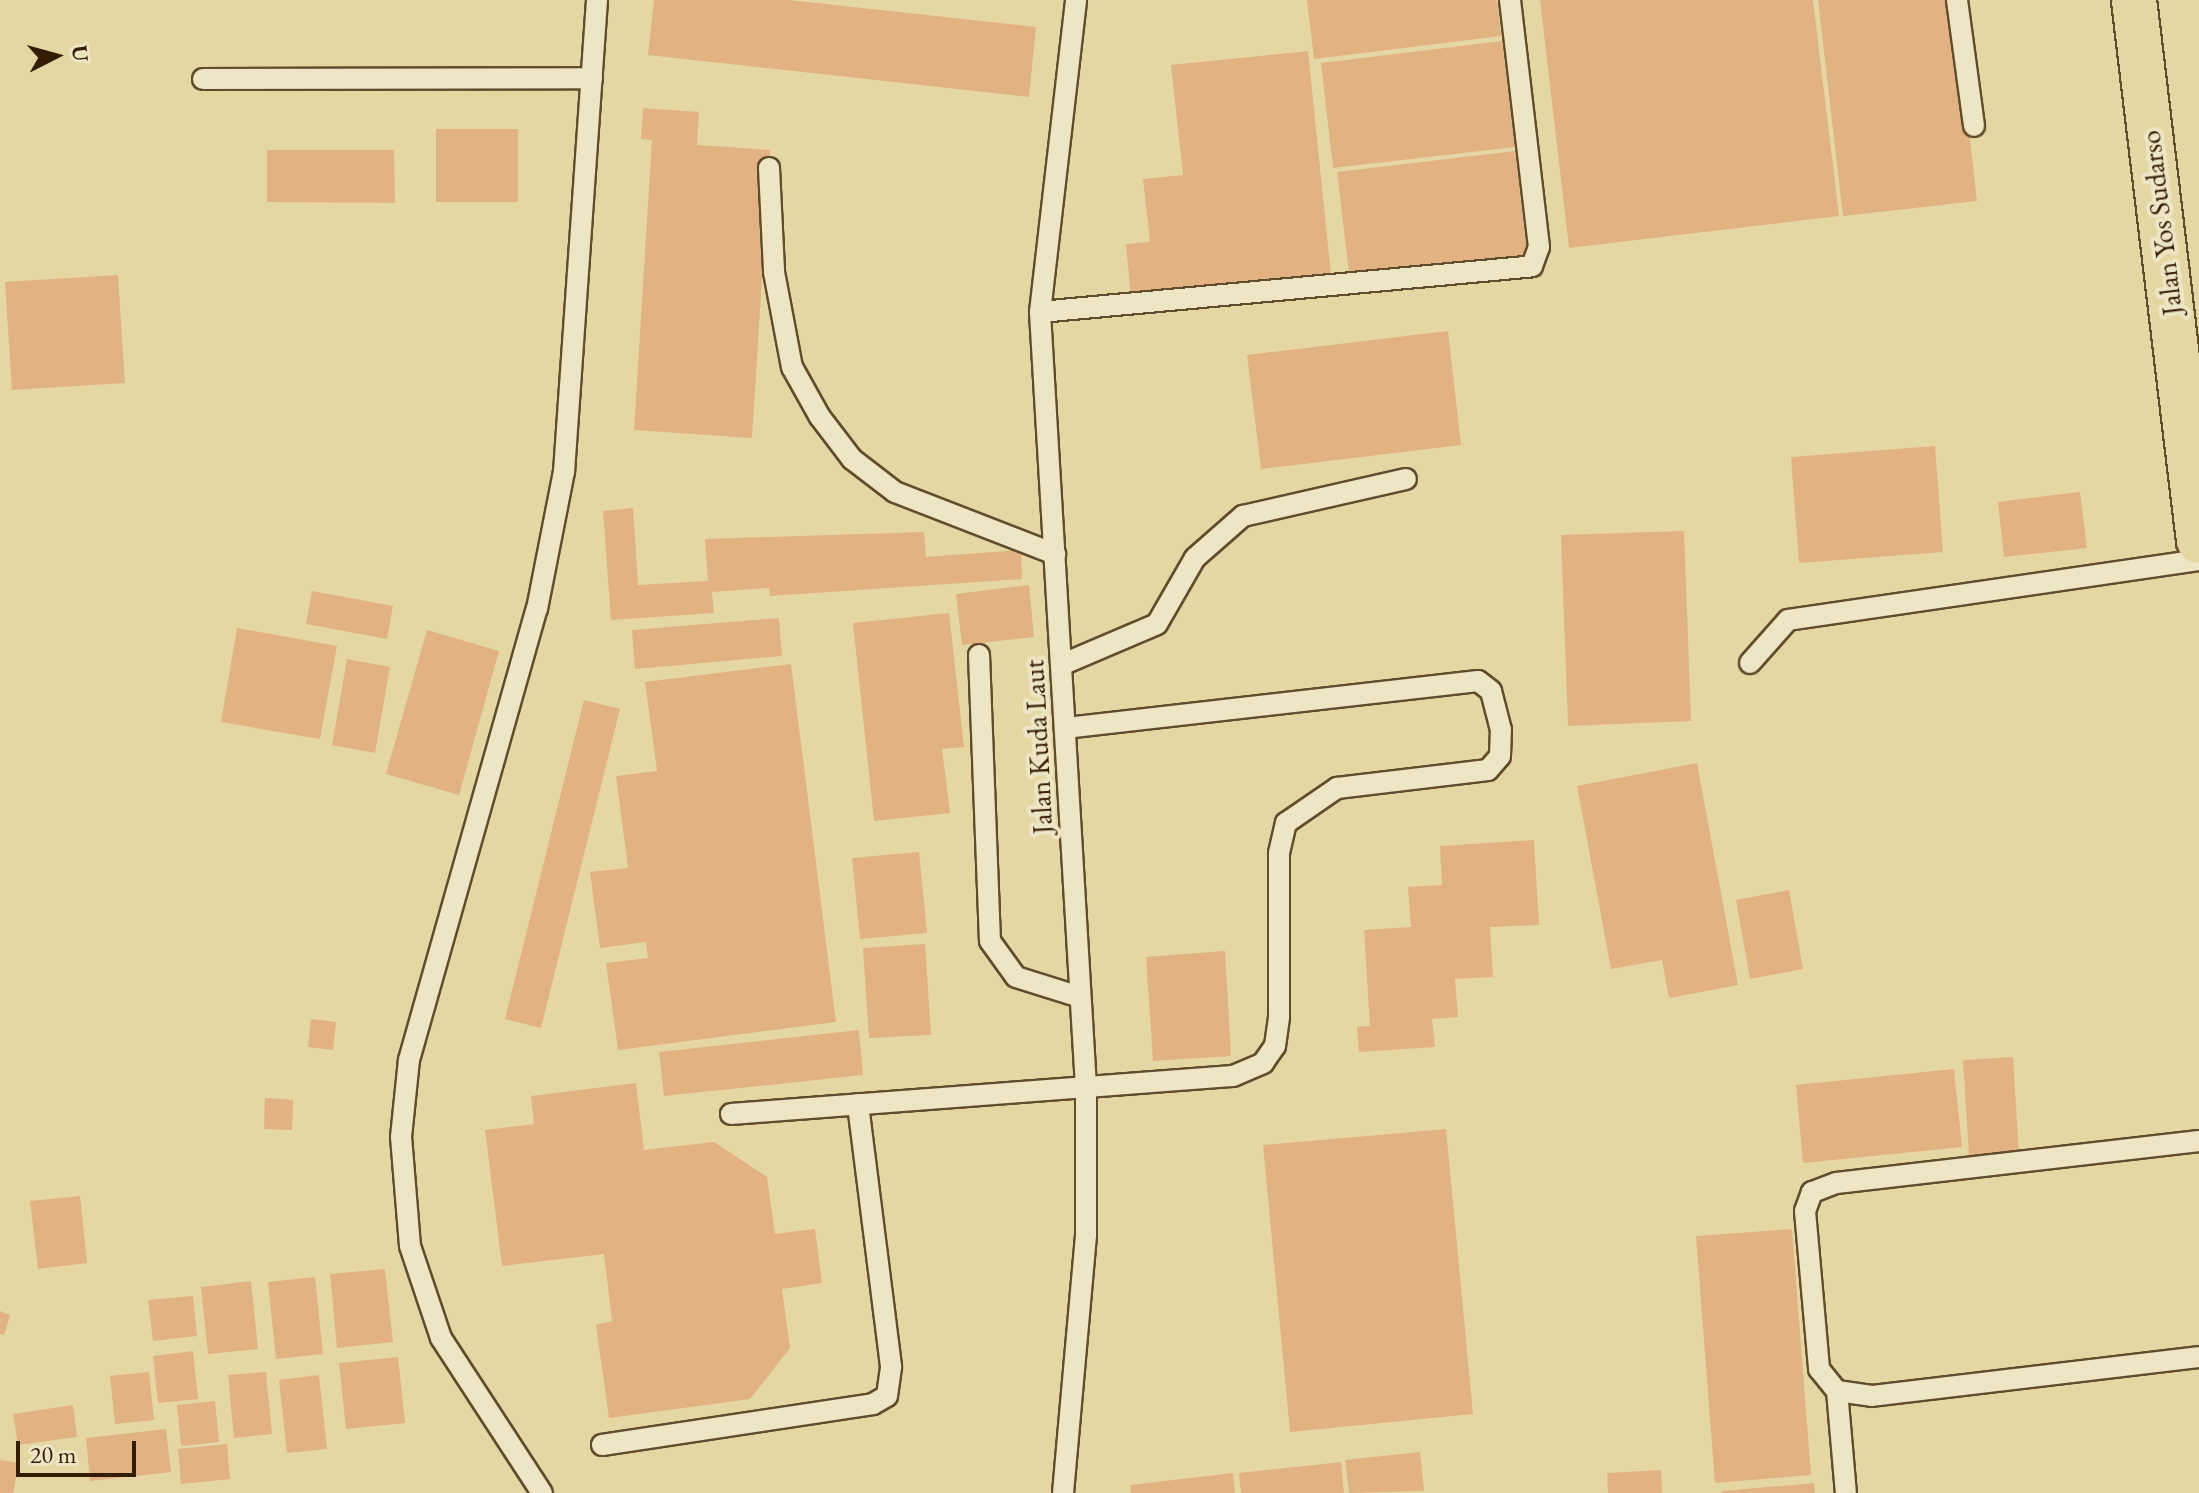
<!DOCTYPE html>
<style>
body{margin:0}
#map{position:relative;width:2199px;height:1493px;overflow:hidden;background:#e5d7a4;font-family:"EB Garamond",serif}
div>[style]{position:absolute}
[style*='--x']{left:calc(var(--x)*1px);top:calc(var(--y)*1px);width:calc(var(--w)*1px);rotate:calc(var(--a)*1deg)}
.building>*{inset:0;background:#e2b282}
.roads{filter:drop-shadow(2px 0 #614c2c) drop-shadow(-2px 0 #614c2c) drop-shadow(0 2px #614c2c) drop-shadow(0 -2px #614c2c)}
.lane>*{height:20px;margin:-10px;padding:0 10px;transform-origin:10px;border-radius:10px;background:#eee5c4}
.primary>*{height:44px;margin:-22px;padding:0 22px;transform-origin:22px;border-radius:22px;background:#e5d7a4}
span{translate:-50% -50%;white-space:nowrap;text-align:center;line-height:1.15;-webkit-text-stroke:8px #eee5c4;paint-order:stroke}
.street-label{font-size:28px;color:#351d04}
.north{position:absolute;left:16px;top:16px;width:80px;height:80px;-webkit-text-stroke:6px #eee5c4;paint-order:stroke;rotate:84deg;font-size:22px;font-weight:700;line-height:32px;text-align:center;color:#351d04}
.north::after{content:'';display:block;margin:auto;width:28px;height:36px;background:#351d04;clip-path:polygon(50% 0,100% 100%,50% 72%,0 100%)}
.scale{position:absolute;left:16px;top:1441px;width:120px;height:36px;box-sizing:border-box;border:4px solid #351d04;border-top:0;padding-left:10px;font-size:24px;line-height:28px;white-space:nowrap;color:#351d04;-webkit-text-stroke:6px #eee5c4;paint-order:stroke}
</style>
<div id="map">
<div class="building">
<div style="clip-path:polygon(654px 0,789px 0,1036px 27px,1029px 97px,648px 55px)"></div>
<div style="clip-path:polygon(1307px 0,1497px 0,1501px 36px,1314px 59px)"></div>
<div style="clip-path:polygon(1540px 0,1813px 0,1839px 216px,1569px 248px)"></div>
<div style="clip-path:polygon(1818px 0,1954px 0,1977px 201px,1843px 216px)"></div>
<div style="clip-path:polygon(1502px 41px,1515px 147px,1333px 168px,1321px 63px)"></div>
<div style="clip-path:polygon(1308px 51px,1331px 275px,1131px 297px,1126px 244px,1150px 242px,1143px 179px,1183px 175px,1171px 65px)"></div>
<div style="clip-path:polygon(643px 108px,699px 112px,697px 145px,770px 150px,752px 438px,634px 430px,652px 140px,641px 139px)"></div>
<div style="clip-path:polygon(436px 129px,518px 129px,518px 202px,436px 202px)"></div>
<div style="clip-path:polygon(267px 150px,394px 150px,395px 203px,267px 202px)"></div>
<div style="clip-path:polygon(1515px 151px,1528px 260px,1350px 281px,1337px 172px)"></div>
<div style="clip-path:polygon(118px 275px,125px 383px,12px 390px,5px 282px)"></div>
<div style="clip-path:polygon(1448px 331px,1461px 445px,1261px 469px,1247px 355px)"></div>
<div style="clip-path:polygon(1935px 446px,1943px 552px,1799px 563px,1791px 457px)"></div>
<div style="clip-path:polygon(2080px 492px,2087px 548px,2004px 557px,1998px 502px)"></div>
<div style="clip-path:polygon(633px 508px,638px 585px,708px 581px,705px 539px,924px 532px,926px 557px,1021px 550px,1022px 579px,770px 596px,769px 588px,712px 592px,714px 613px,611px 620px,603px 511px)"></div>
<div style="clip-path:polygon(1684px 531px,1691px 721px,1568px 726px,1561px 535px)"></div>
<div style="clip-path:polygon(1029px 585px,1034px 637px,962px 645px,956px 594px)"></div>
<div style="clip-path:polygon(312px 591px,393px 606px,387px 639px,306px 624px)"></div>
<div style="clip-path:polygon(949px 613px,964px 747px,942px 749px,950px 813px,874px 821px,853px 623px)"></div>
<div style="clip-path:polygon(779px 618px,782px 656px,635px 669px,632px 630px)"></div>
<div style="clip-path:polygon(237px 628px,337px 646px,320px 739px,221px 722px)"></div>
<div style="clip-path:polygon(427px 630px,499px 651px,459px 795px,386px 774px)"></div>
<div style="clip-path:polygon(347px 659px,390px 667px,375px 753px,332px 745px)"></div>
<div style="clip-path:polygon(791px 664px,836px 1022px,618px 1050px,606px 963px,648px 958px,646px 942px,600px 948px,590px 872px,628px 868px,616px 776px,657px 771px,645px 682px)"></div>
<div style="clip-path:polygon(584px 700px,620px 709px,541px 1028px,505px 1019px)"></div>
<div style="clip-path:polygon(1697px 763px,1738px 985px,1669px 998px,1662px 960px,1611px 969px,1577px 786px)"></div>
<div style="clip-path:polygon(1534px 840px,1539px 925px,1490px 927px,1493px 977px,1455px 979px,1458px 1017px,1432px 1019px,1435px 1047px,1359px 1052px,1357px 1027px,1370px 1026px,1364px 930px,1411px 927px,1408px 887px,1442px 885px,1440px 846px)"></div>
<div style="clip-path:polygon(919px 852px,927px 933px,860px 939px,852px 858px)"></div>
<div style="clip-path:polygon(1789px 890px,1803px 969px,1750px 979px,1736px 900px)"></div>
<div style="clip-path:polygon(925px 944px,931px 1035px,869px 1038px,863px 948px)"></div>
<div style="clip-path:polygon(1225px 951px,1231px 1056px,1153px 1061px,1146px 957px)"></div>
<div style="clip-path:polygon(311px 1019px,336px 1022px,333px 1050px,308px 1047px)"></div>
<div style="clip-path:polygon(859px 1030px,863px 1075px,664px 1096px,659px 1052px)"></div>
<div style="clip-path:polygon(2013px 1057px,2019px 1153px,1969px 1156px,1963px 1060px)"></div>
<div style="clip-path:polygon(1954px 1069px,1962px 1147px,1803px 1163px,1796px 1085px)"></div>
<div style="clip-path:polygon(636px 1083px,644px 1150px,714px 1142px,767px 1177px,775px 1234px,815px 1229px,822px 1283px,782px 1289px,790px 1348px,750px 1399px,609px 1418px,596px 1325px,612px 1321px,604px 1254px,502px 1266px,485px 1130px,534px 1124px,531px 1096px)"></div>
<div style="clip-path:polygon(265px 1098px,293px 1100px,292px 1130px,264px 1129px)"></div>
<div style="clip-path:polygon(1446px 1129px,1473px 1414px,1290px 1432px,1263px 1145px)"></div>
<div style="clip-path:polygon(80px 1196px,87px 1263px,38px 1269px,30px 1201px)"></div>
<div style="clip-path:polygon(1792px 1229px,1811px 1475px,1715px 1483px,1696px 1236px)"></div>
<div style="clip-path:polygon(385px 1269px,393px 1342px,337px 1348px,330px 1274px)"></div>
<div style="clip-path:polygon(315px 1277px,323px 1354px,276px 1359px,268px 1282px)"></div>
<div style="clip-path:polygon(251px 1281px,258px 1349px,208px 1354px,201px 1287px)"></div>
<div style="clip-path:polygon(193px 1296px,197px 1336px,153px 1341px,148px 1300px)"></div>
<div style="clip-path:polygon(0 1311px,10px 1315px,4px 1335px,0 1334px)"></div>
<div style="clip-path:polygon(193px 1351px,198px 1399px,158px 1403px,153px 1356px)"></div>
<div style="clip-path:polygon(398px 1357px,405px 1423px,346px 1429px,339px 1363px)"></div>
<div style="clip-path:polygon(149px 1372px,154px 1420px,115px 1424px,110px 1376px)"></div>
<div style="clip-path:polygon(266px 1372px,272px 1434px,234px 1438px,228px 1375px)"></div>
<div style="clip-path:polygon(319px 1375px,327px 1449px,287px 1453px,279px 1380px)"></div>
<div style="clip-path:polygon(215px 1401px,219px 1442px,181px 1446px,177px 1405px)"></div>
<div style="clip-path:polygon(73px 1405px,77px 1437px,18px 1445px,13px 1414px)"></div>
<div style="clip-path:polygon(166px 1429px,171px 1472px,90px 1481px,86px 1438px)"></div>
<div style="clip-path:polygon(227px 1444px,230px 1479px,181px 1484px,178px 1449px)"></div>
<div style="clip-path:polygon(1420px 1452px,1424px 1491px,1349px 1493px,1345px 1460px)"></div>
<div style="clip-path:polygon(0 1460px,19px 1463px,13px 1493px,0 1493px)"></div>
<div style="clip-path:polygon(1341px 1462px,1344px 1493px,1241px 1493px,1239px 1473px)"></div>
<div style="clip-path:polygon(1661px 1470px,1662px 1493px,1608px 1493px,1607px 1473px)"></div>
<div style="clip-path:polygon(1233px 1473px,1235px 1493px,1131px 1493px,1130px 1485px)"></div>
<div style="clip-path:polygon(1814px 1483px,1815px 1493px,1722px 1493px,1722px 1491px)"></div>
</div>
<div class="roads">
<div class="lane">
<div style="--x:1957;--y:0;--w:127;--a:82.3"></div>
<div style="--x:203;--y:79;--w:389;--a:-0.1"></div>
<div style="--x:769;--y:168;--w:104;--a:87.2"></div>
<div style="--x:774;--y:272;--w:97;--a:79.3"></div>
<div style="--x:792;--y:367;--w:57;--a:60.8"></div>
<div style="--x:820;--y:417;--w:53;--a:52.7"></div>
<div style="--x:852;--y:459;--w:54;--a:37.5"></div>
<div style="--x:895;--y:492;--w:172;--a:21.2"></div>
<div style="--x:1040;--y:312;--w:494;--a:-5.3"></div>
<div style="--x:1532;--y:266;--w:20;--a:-70"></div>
<div style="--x:1539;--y:247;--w:249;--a:-96.7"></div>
<div style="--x:979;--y:655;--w:286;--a:87.8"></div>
<div style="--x:990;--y:941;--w:44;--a:54.2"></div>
<div style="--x:1016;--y:977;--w:67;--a:17.4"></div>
<div style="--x:1750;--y:663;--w:57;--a:-48.5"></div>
<div style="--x:1788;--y:620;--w:415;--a:-8.3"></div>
<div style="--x:1061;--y:665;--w:104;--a:-23.1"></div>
<div style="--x:1157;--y:624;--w:76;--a:-60.1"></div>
<div style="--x:1195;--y:558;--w:64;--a:-41.2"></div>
<div style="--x:1243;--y:516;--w:167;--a:-12.8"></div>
<div style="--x:731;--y:1114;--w:503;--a:-4.33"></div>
<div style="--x:1233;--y:1076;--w:33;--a:-23"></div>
<div style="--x:1263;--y:1063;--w:21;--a:-55"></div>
<div style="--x:1275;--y:1046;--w:30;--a:-82"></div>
<div style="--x:1279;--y:1016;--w:163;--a:-90"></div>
<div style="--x:1279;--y:853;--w:31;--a:-77"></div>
<div style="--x:1286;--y:823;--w:62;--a:-34.5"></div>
<div style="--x:1337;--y:788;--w:152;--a:-6.8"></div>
<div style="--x:1488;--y:770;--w:18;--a:-49"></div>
<div style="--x:1500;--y:756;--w:26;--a:-88"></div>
<div style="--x:1501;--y:730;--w:40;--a:-104.4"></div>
<div style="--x:1491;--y:691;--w:16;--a:-142"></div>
<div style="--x:1478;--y:681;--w:416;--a:173.5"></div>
<div style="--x:2199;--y:1141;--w:365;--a:173.4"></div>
<div style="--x:1836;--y:1183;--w:26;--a:159"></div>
<div style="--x:1812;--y:1192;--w:20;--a:110"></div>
<div style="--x:1805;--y:1211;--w:159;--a:84.9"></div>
<div style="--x:1819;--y:1369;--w:28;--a:51"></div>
<div style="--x:1837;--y:1391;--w:35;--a:8"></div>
<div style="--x:1872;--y:1396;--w:329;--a:-6.8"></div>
<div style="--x:1837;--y:1391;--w:102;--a:85"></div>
<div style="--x:602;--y:1445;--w:274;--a:-8.6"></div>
<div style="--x:873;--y:1404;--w:16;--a:-30"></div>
<div style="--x:887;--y:1396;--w:30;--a:-82"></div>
<div style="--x:891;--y:1366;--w:264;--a:-97.2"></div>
<div style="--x:542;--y:1493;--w:185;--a:-123.1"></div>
<div style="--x:441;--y:1338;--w:97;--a:-108.6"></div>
<div style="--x:410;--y:1246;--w:109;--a:-94.7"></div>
<div style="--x:401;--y:1137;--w:77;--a:-84.1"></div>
<div style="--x:409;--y:1060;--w:469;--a:-74.2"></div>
<div style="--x:537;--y:609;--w:140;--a:-78.9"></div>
<div style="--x:564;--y:472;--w:473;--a:-86"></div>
<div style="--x:1063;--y:1493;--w:259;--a:-84.9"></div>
<div style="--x:1086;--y:1235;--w:148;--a:-90"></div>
<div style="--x:1086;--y:1087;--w:776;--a:-93.4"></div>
<div style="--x:1040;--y:312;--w:314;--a:-83.4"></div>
</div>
<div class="primary">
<div style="--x:2134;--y:0;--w:545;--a:83.15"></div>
</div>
</div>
<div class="street-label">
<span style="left:2161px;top:223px;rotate:-97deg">Jalan Yos Sudarso</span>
<span style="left:1038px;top:747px;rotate:-93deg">Jalan Kuda Laut</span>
</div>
<div class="north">U</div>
<div class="scale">20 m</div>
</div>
